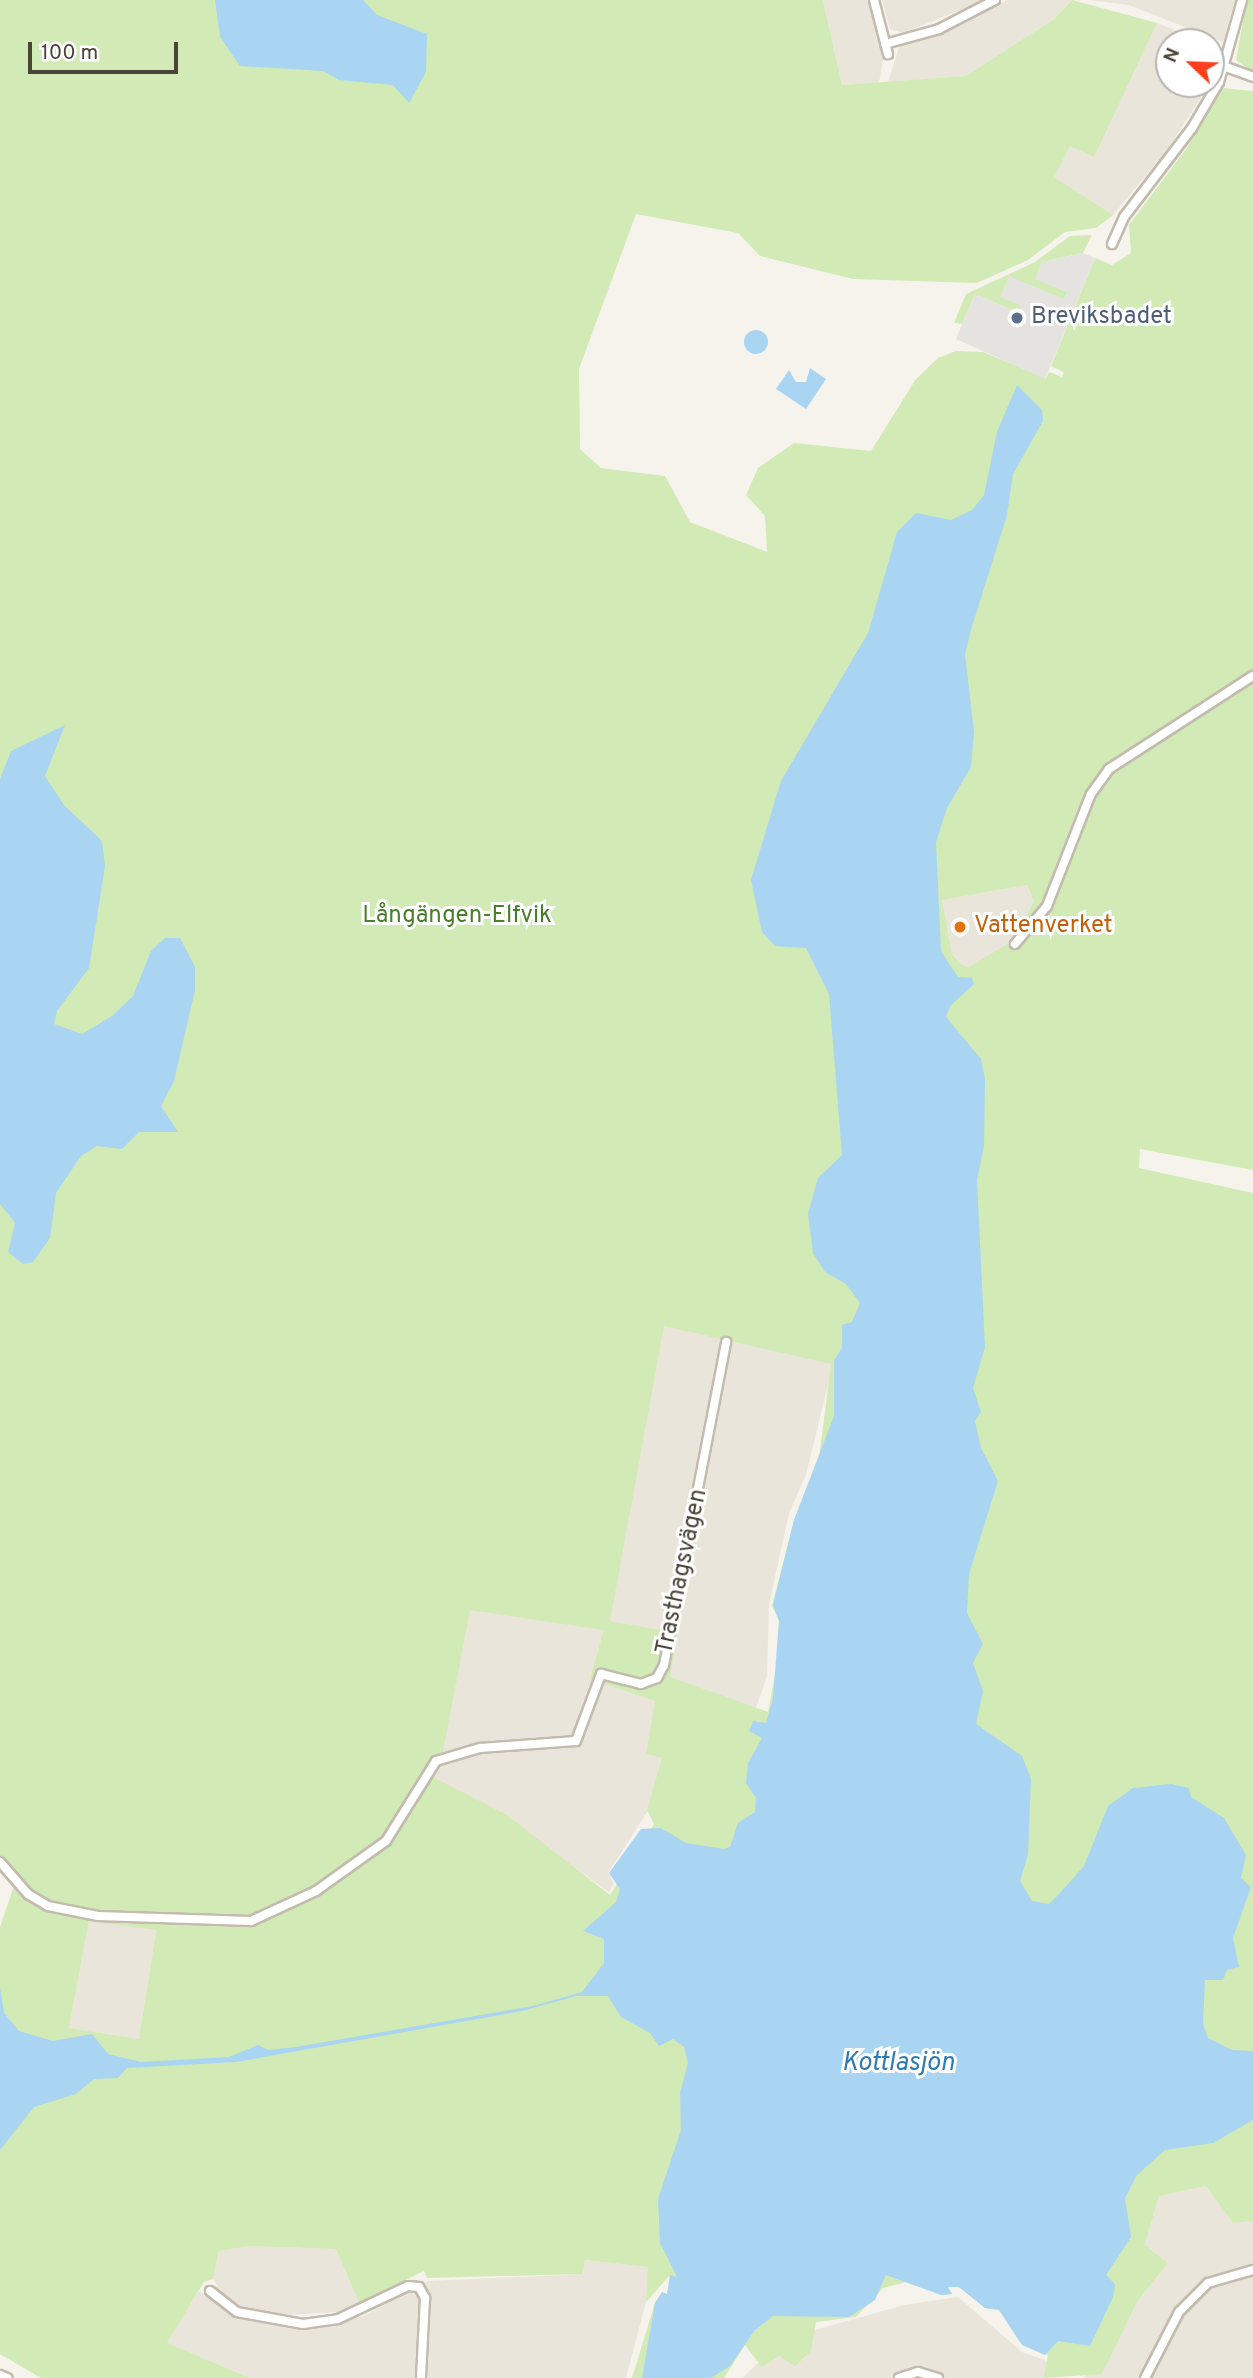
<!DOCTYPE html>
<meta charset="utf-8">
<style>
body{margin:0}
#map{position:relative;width:1253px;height:2378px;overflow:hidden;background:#f6f3ec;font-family:Overpass,sans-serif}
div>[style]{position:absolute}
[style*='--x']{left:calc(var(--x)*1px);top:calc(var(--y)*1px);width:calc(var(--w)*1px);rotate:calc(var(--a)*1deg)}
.residential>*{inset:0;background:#eae5da}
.green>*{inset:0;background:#d2eab5}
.parking>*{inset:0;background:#e5e3e0}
.water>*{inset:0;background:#a9d4f2}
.round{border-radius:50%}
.roads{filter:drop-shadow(2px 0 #c2bbae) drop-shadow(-2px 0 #c2bbae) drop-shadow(0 2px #c2bbae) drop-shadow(0 -2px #c2bbae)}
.street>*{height:8px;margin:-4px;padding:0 4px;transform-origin:4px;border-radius:4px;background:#fff}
.dots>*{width:19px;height:19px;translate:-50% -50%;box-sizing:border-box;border:4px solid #fff;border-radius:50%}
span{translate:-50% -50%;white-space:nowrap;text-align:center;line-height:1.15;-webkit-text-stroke:6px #fff;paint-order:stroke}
.service-label{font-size:24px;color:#4e5e75}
.left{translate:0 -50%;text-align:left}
.park-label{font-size:24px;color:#4a7f2a}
.food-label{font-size:24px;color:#c56008}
.street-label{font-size:24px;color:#4b4439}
.water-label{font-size:26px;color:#2e7ab2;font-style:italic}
.north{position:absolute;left:1155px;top:28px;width:70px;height:70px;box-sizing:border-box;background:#fff;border:2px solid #b7b4b0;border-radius:50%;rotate:293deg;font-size:19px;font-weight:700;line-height:28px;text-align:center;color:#4b4439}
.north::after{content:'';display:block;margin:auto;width:24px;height:32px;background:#fc3f1d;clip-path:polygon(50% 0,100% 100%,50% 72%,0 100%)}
.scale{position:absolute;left:28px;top:42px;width:150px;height:32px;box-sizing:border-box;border:4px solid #4b4439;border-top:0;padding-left:9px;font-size:21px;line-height:24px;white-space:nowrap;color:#4b4439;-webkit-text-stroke:5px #fff;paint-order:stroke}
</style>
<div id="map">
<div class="residential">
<div style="clip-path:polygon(823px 0,870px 0,883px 59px,879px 83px,842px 85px)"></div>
<div style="clip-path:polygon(882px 0,985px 0,903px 33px,890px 29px)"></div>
<div style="clip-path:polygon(1007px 0,1072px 0,1054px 19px,966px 76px,888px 82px,900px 44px,966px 22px)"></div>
<div style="clip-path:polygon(1089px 0,1235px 0,1223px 42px,1129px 5px)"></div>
<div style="clip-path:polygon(1157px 23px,1207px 42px,1169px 42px,1169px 84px,1210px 84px,1166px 151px,1113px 215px,1053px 178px,1070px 145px,1093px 156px)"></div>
<div style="clip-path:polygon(1027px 885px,1034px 901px,1012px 941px,970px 967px,961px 964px,952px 954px,941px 900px)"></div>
<div style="clip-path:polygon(665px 1326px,834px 1360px,806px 1475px,789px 1513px,769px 1605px,767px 1676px,747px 1734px,665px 1753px,649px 1809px,608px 1873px,614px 1883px,609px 1892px,508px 1820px,429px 1779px,443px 1752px,469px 1610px)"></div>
<div style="clip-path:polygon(89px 1921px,156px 1929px,139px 2039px,69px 2028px)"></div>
<div style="clip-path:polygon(1206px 2186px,1233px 2223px,1253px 2221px,1253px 2378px,1084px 2378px,1090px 2371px,1102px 2373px,1137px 2302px,1168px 2263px,1145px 2245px,1159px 2196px)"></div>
<div style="clip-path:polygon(250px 2246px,336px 2249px,359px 2303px,341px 2312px,265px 2316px,224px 2299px,213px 2279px,219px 2251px)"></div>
<div style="clip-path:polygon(585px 2260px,649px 2267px,646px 2302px,626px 2378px,250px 2378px,166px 2343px,199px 2291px,234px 2314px,293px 2329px,364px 2316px,428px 2281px,583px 2274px)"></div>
<div style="clip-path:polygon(958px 2297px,1022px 2352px,1050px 2362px,1044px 2378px,742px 2378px,783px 2339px,904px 2305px)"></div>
</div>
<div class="green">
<div style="clip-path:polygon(evenodd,0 0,823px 0,842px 85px,966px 76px,1054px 19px,1072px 0,1157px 23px,1094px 157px,1070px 146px,1054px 177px,1113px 215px,1096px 228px,1065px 232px,1028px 260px,977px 283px,853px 279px,760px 256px,738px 233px,636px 214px,579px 369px,580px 449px,601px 468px,665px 476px,690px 522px,767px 552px,765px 516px,746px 495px,758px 468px,794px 443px,871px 451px,916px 379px,938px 358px,956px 351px,983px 352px,1046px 378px,1049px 372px,1062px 377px,1064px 372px,1051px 366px,1095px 258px,1112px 265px,1131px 253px,1129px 225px,1187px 148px,1222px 88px,1253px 91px,1253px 671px,1127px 750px,1122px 765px,1253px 683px,1253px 1170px,1140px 1149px,1139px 1168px,1253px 1193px,1253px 2221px,1233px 2223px,1206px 2186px,1159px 2196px,1145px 2245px,1168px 2263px,1137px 2302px,1102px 2374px,1044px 2378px,1048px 2355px,1022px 2345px,999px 2310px,985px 2308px,959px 2287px,947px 2287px,952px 2294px,943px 2295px,906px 2282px,883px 2288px,856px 2317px,816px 2322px,811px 2351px,795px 2366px,779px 2356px,762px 2367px,745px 2345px,724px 2378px,632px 2378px,655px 2303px,662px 2292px,666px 2296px,672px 2280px,669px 2276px,646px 2302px,648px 2267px,585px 2260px,583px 2274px,427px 2278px,424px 2271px,359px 2303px,336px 2249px,250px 2246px,219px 2251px,213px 2279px,204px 2282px,167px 2343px,250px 2378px,41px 2378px,0 2354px,0 1927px,14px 1886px,0 1866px,0 0,1027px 885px,1034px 901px,1012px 941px,969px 967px,961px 964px,952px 954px,942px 900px,1027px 885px,0 0,664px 1326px,831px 1364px,818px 1466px,794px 1520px,772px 1606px,779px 1621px,778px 1658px,768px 1712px,670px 1677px,678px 1633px,610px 1621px,664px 1326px,0 0,470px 1610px,604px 1630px,590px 1679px,655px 1701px,646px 1754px,662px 1758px,647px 1810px,654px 1824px,610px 1895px,507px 1815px,431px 1776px,443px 1752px,470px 1610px,0 0,89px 1921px,156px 1930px,139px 2039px,69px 2028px,89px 1921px)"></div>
<div style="clip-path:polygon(1247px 0,1253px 0,1253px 72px,1236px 60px)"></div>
<div style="clip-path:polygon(1092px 235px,1083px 253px,1042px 262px,1036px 279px,1067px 292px,1064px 299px,1020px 306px,1017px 312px,975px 294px,962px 324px,954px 323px,966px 294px,1035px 262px,1070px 236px)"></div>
</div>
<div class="parking">
<div style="clip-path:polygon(1083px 253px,1095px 258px,1045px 379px,956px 339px,975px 294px,1018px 312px,1020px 305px,1000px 297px,1009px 276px,1064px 299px,1067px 292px,1035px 279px,1042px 262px)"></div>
</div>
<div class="water">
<div style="clip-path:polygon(215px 0,363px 0,377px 15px,427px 34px,426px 72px,409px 103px,393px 85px,339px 80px,323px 71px,240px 66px,220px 37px)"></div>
<div class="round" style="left:744px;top:330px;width:24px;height:24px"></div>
<div style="clip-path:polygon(810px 368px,826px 379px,806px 409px,776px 389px,789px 370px,796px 382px,806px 382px)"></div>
<div style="clip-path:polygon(1017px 385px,1042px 410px,1043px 421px,1013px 474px,1007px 515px,971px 630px,965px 654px,974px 732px,971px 767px,947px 808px,936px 842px,941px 951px,958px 977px,972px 978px,974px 984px,950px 1006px,946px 1017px,981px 1059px,985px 1079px,984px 1146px,977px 1180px,985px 1347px,973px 1388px,981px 1412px,975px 1421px,981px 1448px,998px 1481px,969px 1574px,967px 1613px,983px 1644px,973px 1663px,983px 1691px,976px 1724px,1022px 1756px,1031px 1779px,1028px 1855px,1020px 1881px,1032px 1901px,1049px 1904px,1059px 1894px,1084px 1866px,1108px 1806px,1133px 1788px,1171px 1784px,1189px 1788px,1191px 1797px,1224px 1818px,1246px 1855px,1241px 1878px,1251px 1887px,1233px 1938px,1239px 1967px,1227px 1970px,1223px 1980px,1205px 1980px,1203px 2024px,1208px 2038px,1232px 2050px,1253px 2051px,1253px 2120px,1213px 2143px,1165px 2150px,1137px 2175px,1125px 2198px,1131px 2237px,1106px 2275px,1115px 2284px,1113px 2297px,1090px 2346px,1058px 2341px,1045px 2355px,1022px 2345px,999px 2310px,985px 2308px,959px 2287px,948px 2287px,952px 2294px,941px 2295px,886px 2275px,875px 2300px,849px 2317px,773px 2316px,755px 2330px,730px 2366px,711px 2378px,642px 2378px,655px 2303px,662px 2292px,667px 2294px,670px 2275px,677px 2277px,660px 2243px,658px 2199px,681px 2130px,680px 2093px,688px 2063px,684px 2047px,673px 2039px,659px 2046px,650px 2033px,621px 2017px,608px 1996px,576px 1996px,522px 2011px,236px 2062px,127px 2068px,118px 2078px,94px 2079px,76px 2094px,34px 2107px,0 2150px,0 1988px,4px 2013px,19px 2031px,53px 2041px,92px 2034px,108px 2054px,141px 2062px,229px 2057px,258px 2045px,268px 2050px,296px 2047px,533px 2006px,582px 1992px,604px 1963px,604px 1939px,583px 1931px,616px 1902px,620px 1889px,609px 1873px,641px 1829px,661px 1828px,686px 1843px,724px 1849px,730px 1847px,738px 1823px,755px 1812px,756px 1798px,746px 1783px,748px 1763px,762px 1738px,749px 1731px,753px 1721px,766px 1723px,773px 1698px,779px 1621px,773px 1605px,794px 1520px,834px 1416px,834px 1360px,842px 1348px,842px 1325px,852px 1322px,860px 1303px,846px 1284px,825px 1272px,813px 1253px,808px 1214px,818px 1178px,842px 1155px,829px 994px,806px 948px,775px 946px,762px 932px,751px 880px,781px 781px,868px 633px,897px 532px,916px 513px,951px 520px,972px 510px,984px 495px,997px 432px)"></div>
<div style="clip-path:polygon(65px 725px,45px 776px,64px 805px,102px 841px,105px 866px,89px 968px,57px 1011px,54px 1024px,82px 1034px,112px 1016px,133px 996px,151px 951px,165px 938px,180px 938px,195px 967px,195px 990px,174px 1081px,161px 1106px,178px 1132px,139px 1132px,122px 1149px,97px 1146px,81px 1156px,56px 1193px,50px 1238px,33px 1262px,23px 1264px,8px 1252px,15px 1223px,0 1204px,0 779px,11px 751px)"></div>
</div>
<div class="roads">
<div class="street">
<div style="--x:874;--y:0;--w:56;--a:75.5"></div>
<div style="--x:885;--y:44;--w:56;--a:-15.5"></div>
<div style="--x:939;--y:29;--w:63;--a:-27.4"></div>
<div style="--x:1226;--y:67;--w:29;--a:20"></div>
<div style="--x:1112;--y:244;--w:30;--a:-66"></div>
<div style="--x:1124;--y:217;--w:112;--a:-52.6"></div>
<div style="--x:1192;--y:128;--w:53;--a:-59.6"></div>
<div style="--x:1219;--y:82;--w:85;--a:-74.3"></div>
<div style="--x:1015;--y:944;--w:50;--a:-49.9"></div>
<div style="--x:1047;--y:906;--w:120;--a:-68.6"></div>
<div style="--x:1091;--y:794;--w:31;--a:-54"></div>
<div style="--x:1109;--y:769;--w:171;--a:-32.9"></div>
<div style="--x:0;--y:1862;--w:43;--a:48.8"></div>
<div style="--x:28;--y:1894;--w:23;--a:31"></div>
<div style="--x:48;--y:1906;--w:51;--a:11.3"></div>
<div style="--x:98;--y:1916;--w:153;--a:1.9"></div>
<div style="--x:251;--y:1921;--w:72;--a:-24.8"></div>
<div style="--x:316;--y:1891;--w:86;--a:-35.5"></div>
<div style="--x:386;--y:1841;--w:94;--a:-58"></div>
<div style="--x:436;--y:1761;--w:46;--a:-16.5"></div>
<div style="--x:480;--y:1748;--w:96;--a:-4.2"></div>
<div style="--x:576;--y:1741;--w:72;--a:-69.5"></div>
<div style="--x:601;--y:1674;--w:41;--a:14"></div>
<div style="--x:641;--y:1684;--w:17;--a:-21"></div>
<div style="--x:657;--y:1678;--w:15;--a:-62"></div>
<div style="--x:664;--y:1665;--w:329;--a:-79.1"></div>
<div style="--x:210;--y:2291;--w:34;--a:38"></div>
<div style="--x:237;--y:2312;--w:67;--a:10.3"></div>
<div style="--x:303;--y:2324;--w:35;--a:-8"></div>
<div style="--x:338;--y:2319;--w:77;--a:-25.2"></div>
<div style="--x:408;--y:2286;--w:11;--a:5"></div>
<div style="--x:419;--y:2287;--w:13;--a:61"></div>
<div style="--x:425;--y:2298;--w:80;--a:92.9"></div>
<div style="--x:0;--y:2375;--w:8;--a:23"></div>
<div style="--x:899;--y:2378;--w:20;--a:-18"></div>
<div style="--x:918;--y:2372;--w:21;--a:17"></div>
<div style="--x:1145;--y:2378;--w:74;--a:-62.7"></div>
<div style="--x:1179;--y:2312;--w:41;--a:-45"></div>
<div style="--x:1208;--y:2283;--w:47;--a:-16.1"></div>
</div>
</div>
<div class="dots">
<div style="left:1017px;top:318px;background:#5c6f8a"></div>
<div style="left:960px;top:927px;background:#e8710a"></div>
</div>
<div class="service-label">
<span class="left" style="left:1031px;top:318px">Breviksbadet</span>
</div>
<div class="park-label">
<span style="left:457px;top:917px">Långängen-Elfvik</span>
</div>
<div class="food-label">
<span class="left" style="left:974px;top:927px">Vattenverket</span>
</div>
<div class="street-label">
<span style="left:683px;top:1572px;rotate:-78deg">Trasthagsvägen</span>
</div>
<div class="water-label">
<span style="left:898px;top:2064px">Kottlasjön</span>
</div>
<div class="north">N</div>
<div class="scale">100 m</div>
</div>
